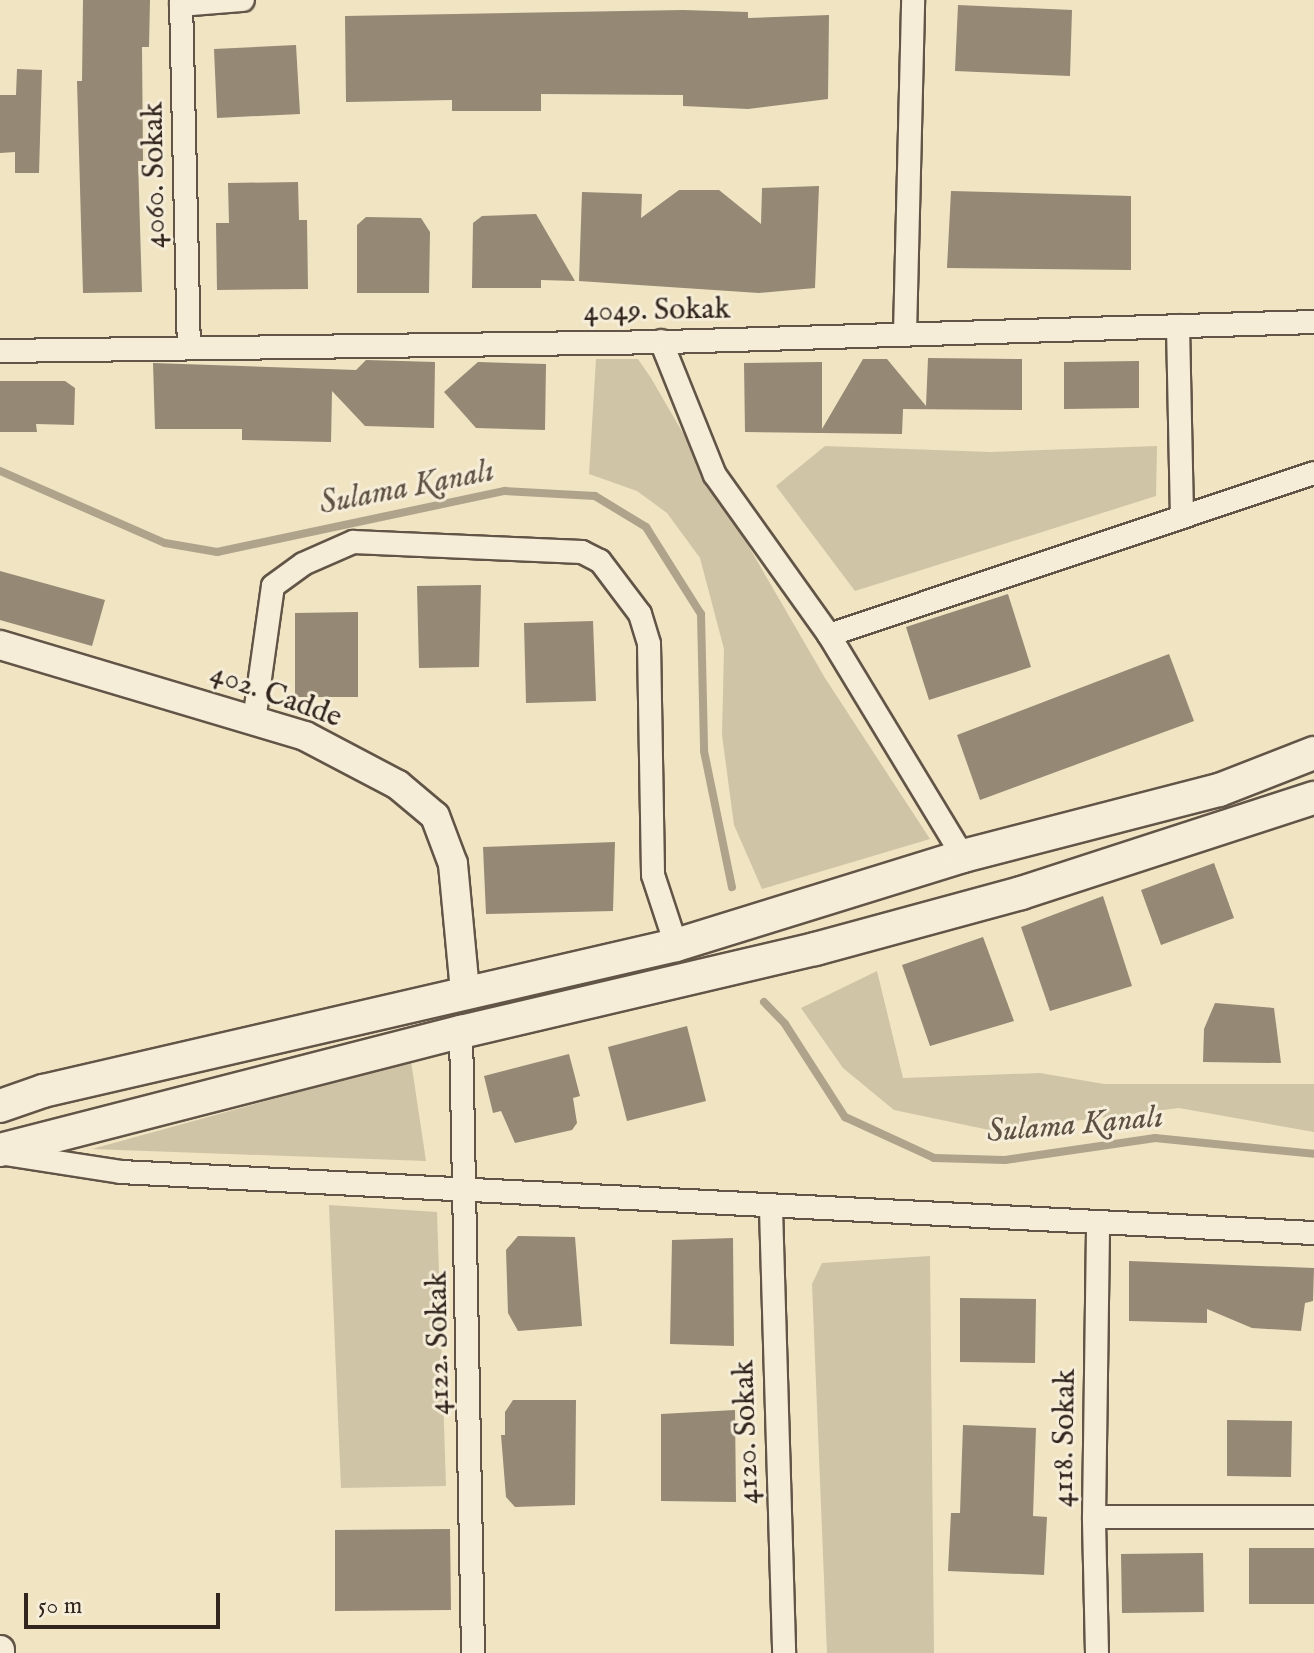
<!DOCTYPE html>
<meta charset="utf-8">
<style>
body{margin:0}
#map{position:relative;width:1314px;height:1653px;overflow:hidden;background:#f0e4c3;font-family:"IM FELL English",serif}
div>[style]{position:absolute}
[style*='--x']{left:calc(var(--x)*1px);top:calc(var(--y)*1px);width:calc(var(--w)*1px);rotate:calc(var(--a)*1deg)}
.green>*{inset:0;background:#d0c4a7}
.stream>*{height:8px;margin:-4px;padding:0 4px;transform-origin:4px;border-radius:4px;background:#afa38b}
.building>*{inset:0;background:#958874}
.roads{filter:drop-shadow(2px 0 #625547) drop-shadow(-2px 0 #625547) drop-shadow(0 2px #625547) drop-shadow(0 -2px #625547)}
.minor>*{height:22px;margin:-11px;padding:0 11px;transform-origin:11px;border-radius:11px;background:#f5edd8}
.tertiary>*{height:28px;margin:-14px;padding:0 14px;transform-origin:14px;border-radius:14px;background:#f5edd8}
.secondary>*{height:32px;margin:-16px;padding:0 16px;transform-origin:16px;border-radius:16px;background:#f5edd8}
span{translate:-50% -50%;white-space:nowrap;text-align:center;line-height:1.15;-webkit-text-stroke:6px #f5edd8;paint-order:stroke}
.street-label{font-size:30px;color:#32251e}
.water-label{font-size:32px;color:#5e5144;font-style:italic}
.scale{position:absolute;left:24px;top:1593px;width:196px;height:36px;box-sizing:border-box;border:4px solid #32251e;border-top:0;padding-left:10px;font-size:24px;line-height:28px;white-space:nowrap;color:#32251e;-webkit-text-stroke:6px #f5edd8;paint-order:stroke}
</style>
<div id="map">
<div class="green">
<div style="clip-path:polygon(596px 359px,638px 359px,651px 378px,825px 678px,930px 839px,762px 889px,734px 825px,722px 735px,724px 649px,700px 558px,667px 513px,637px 491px,589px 474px)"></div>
<div style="clip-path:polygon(825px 446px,990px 452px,1157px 446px,1156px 496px,855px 591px,776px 486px)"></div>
<div style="clip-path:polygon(877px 971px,903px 1078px,1040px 1073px,1104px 1084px,1314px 1084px,1314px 1132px,1179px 1108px,994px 1131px,894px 1110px,843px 1068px,801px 1008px)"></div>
<div style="clip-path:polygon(411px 1061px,426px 1161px,92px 1149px)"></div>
<div style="clip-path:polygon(329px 1205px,437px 1212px,446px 1486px,341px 1488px)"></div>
<div style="clip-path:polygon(930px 1256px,934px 1653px,827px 1653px,812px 1284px,822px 1263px)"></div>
</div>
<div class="stream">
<div style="--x:0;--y:471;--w:180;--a:23.6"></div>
<div style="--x:165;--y:543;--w:53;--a:9.8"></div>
<div style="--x:217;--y:552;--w:294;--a:-12"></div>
<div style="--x:505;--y:491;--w:90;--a:3.2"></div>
<div style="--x:595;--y:496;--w:60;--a:31.3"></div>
<div style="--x:646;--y:527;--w:103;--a:57.7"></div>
<div style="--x:701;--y:614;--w:137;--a:88.7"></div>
<div style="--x:704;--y:751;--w:139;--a:78.4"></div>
<div style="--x:764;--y:1002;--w:30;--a:46"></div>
<div style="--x:785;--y:1024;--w:111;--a:57.2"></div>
<div style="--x:845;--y:1117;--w:98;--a:24.7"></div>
<div style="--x:934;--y:1158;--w:71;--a:1.6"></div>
<div style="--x:1005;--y:1160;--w:152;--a:-8.3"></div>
<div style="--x:1155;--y:1138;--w:160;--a:5.7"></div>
</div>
<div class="building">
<div style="clip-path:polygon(83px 0,150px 0,149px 47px,142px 47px,143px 161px,138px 161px,142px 292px,83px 293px,77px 81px,82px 81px)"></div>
<div style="clip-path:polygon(958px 5px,1072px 10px,1070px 76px,955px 71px)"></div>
<div style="clip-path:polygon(683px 10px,748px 12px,748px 18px,829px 15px,828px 99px,748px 109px,683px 106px,683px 95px,541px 94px,541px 111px,452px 111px,452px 100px,346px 102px,345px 16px)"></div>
<div style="clip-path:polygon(296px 45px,300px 114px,217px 118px,214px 49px)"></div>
<div style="clip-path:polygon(17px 69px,42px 70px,39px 173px,15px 173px,15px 152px,0 153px,0 95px,16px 95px)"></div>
<div style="clip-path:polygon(298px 182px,299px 220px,307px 220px,308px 289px,217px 290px,216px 223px,229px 223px,228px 183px)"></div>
<div style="clip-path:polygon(819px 186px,815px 288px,759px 293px,579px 281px,582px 192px,642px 194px,641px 218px,679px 190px,719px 190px,761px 224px,762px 188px)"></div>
<div style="clip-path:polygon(951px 191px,1131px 196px,1131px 270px,947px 268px)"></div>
<div style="clip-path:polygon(536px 214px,575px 281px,541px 280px,541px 288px,472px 288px,473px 223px,482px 216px)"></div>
<div style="clip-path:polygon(366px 217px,421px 218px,430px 232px,429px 293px,357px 293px,357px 225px)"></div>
<div style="clip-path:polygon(928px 358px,1022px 359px,1022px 410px,903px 409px,902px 434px,745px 432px,744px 363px,822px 362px,822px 429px,863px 359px,887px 359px,926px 406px)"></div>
<div style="clip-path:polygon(366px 360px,435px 362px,434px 428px,365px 426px,332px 391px,331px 442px,242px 440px,242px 429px,155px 429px,153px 363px,356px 370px)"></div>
<div style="clip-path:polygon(1139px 361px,1139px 408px,1064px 409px,1064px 362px)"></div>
<div style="clip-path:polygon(478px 362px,546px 364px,545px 430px,476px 428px,444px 392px)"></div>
<div style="clip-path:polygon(0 381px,65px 381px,75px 388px,74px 425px,36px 424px,37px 432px,0 432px)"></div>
<div style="clip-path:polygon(0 571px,105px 600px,92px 646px,0 620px)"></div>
<div style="clip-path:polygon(481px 585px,479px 667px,419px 668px,417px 586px)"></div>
<div style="clip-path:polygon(1008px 594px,1031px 667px,929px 700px,906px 627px)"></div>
<div style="clip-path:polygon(358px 612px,358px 697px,295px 697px,295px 613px)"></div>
<div style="clip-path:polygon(593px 621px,596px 701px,526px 703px,524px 623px)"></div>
<div style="clip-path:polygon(1169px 654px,1194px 721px,980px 800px,957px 735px)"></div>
<div style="clip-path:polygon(615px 842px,613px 911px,486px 914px,483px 847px)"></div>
<div style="clip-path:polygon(1214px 863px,1234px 918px,1161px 945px,1141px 890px)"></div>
<div style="clip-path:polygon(1103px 896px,1132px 986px,1050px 1011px,1021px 927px)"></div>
<div style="clip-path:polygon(983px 937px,1014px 1021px,930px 1046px,902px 965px)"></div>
<div style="clip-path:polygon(1215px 1003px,1274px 1008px,1281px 1063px,1203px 1062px,1204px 1029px)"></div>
<div style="clip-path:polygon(687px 1026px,706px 1101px,627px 1121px,608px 1047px)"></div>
<div style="clip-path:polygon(569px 1054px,580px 1096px,573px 1098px,577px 1123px,572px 1130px,515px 1143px,501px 1111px,493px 1113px,484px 1076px)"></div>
<div style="clip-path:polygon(518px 1236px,575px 1237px,582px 1326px,518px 1331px,508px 1313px,506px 1250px)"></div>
<div style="clip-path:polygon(733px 1238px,734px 1346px,670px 1344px,672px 1240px)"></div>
<div style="clip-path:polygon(1129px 1261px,1314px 1268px,1313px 1301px,1305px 1303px,1301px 1331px,1252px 1328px,1207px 1309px,1207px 1323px,1129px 1321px)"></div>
<div style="clip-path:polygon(960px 1298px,1036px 1299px,1035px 1363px,960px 1362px)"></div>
<div style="clip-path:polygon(513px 1400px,576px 1400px,575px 1505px,515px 1507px,506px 1497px,501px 1435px,505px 1435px,505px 1412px)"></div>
<div style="clip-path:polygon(735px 1410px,736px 1502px,661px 1501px,661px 1414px)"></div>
<div style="clip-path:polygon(1227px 1420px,1292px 1421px,1291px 1477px,1227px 1476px)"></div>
<div style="clip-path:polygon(963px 1425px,1036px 1428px,1033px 1516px,1047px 1517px,1044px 1575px,948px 1571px,951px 1513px,960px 1513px)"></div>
<div style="clip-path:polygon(450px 1529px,451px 1610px,335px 1611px,335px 1530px)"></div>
<div style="clip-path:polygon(1249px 1548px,1314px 1548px,1314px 1604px,1249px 1604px)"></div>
<div style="clip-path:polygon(1203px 1553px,1204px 1612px,1122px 1613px,1121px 1554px)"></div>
</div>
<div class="roads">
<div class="minor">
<div style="--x:181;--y:0;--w:348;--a:88.7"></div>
<div style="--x:181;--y:5;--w:62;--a:-4.6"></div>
<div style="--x:1178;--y:326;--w:191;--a:88.8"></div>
<div style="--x:905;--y:334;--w:334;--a:-88.6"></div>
<div style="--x:661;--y:341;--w:144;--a:68.1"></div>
<div style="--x:715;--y:475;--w:196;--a:54.5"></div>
<div style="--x:829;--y:635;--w:258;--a:58.8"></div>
<div style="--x:0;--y:351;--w:667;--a:-0.77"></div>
<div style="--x:667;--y:342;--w:647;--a:-1.77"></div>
<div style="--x:829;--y:635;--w:511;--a:-18.47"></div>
<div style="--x:254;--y:721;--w:136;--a:-82"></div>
<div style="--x:273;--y:586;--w:37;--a:-36"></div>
<div style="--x:303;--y:564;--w:55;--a:-23.7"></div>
<div style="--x:353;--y:542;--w:229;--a:2.5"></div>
<div style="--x:582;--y:552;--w:20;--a:27"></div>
<div style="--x:600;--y:561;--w:66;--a:53"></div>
<div style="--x:640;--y:614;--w:31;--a:73"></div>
<div style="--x:649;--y:644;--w:231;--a:89"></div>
<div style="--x:653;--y:875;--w:74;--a:71.8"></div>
<div style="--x:461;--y:1032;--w:621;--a:88.89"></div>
<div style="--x:5;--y:1154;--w:117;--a:8.8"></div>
<div style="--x:121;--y:1172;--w:1195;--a:2.93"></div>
<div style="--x:771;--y:1209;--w:444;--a:88.3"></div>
<div style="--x:1094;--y:1517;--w:220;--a:0"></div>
<div style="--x:1097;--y:1653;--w:136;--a:-91.3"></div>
<div style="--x:1094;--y:1517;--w:293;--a:-89.2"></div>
</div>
<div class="tertiary">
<div style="--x:0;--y:645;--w:318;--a:16.6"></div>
<div style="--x:305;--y:736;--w:105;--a:27.8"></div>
<div style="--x:398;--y:785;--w:48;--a:40"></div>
<div style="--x:435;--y:816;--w:51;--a:69.4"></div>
<div style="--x:453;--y:864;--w:129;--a:84.6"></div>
<div style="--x:0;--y:1650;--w:3;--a:90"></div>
</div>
<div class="secondary">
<div style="--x:0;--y:1106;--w:46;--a:-19.2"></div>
<div style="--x:43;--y:1091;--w:650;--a:-12.99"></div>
<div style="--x:676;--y:945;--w:300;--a:-17.2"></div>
<div style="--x:963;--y:856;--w:264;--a:-14.5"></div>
<div style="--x:1219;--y:790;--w:102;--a:-21.3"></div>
<div style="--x:0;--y:1150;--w:476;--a:-14.4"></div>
<div style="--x:461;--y:1032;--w:364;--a:-13.2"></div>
<div style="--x:815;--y:949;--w:213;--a:-15.2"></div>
<div style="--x:1021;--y:893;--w:308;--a:-18"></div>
</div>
</div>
<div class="street-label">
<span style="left:155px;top:175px;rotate:-91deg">4060. Sokak</span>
<span style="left:657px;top:311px;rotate:-1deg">4049. Sokak</span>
<span style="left:276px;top:696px;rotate:20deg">402. Cadde</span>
<span style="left:439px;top:1343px;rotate:-91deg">4122. Sokak</span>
<span style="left:747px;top:1432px;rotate:-92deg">4120. Sokak</span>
<span style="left:1065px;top:1438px;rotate:-89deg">4118. Sokak</span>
</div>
<div class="water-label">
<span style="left:407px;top:489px;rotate:-11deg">Sulama Kanalı</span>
<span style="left:1075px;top:1126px;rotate:-5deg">Sulama Kanalı</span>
</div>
<div class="scale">50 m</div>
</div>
